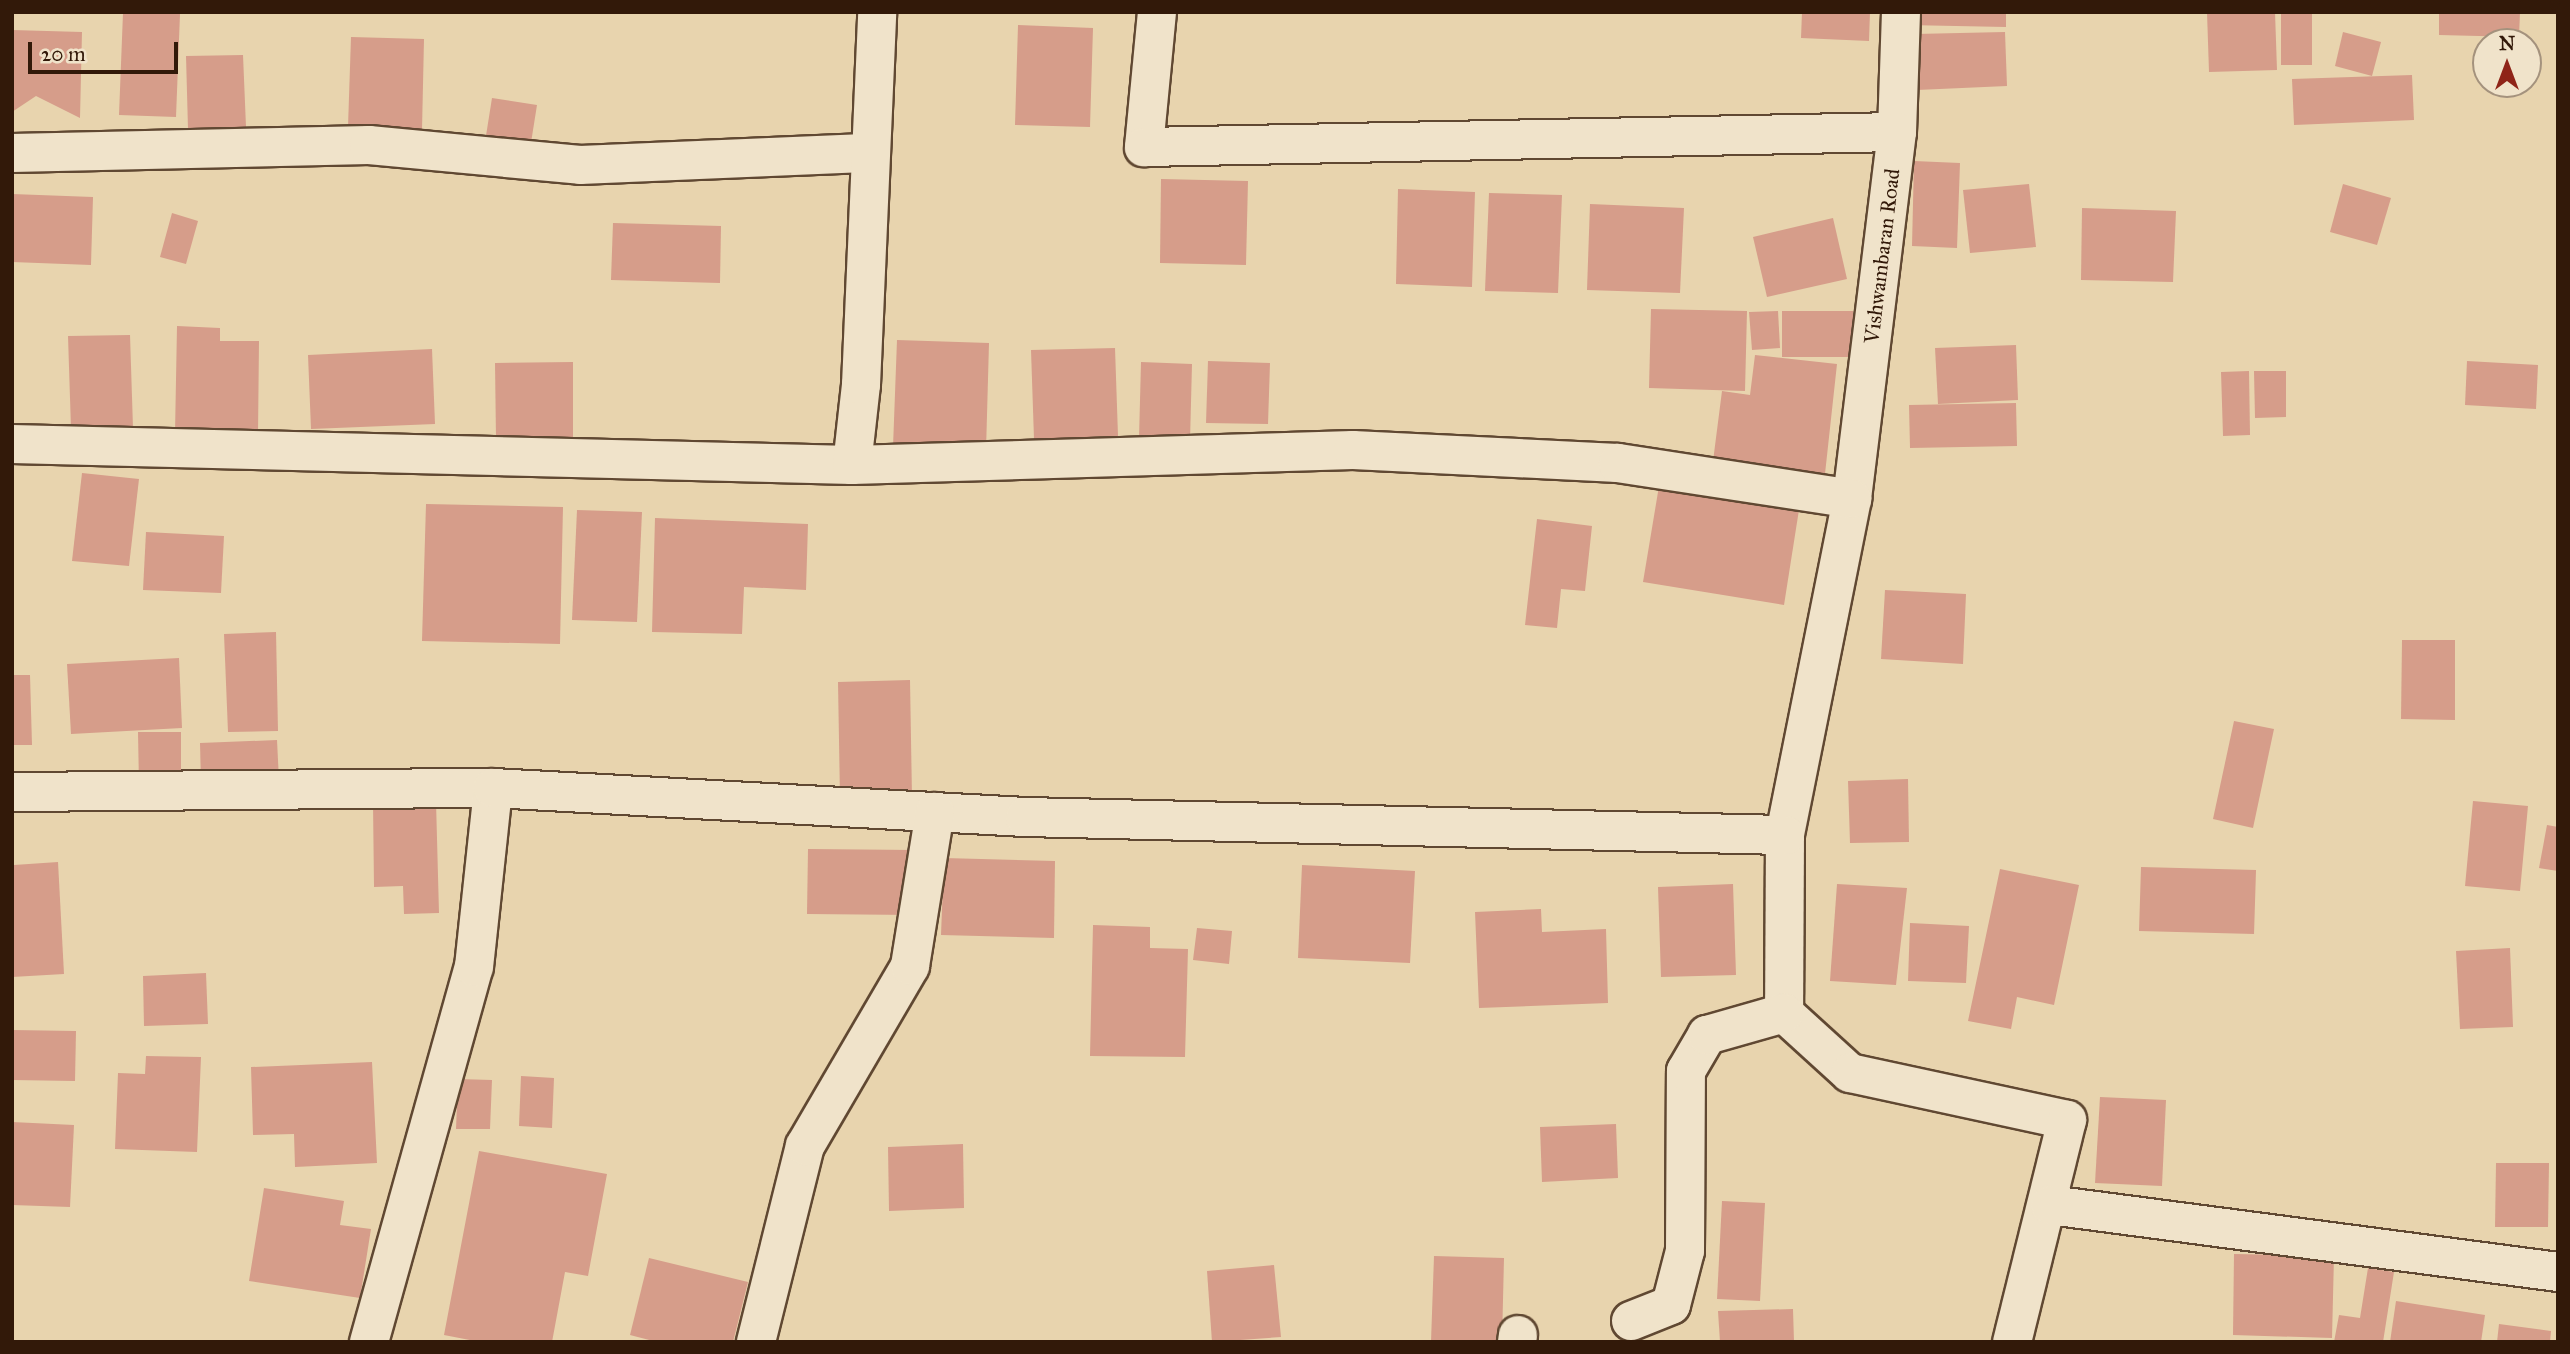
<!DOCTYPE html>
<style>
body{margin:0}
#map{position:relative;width:2570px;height:1354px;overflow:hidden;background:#e8d4ae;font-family:"IM FELL Great Primer",serif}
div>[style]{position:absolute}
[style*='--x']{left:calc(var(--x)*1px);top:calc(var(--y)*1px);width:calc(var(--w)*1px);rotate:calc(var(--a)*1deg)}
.building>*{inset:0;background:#d69d8a}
.roads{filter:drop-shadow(2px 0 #604832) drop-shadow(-2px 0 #604832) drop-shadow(0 2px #604832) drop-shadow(0 -2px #604832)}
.minor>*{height:38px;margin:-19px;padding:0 19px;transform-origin:19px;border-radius:19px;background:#f0e3ca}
span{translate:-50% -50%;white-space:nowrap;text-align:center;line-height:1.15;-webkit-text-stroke:7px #f0e3ca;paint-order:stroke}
.street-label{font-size:21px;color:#321909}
.frame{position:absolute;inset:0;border:14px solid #321909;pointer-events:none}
.north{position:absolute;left:2472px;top:28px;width:70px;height:70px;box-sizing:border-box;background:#f0e3ca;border:2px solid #a4927d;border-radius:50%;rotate:0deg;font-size:19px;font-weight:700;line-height:28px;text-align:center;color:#321909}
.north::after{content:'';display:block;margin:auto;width:24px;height:32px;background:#8f2418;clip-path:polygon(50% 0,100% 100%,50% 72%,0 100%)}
.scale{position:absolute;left:28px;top:42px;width:150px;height:32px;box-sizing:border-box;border:4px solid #321909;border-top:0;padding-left:9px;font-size:21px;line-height:24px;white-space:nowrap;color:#321909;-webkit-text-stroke:5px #f0e3ca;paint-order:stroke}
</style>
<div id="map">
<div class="building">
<div style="clip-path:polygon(1802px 12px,1870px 12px,1869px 41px,1801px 38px)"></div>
<div style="clip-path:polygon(1907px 12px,2006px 12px,2006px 27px,1906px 25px)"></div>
<div style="clip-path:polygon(2207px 12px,2275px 12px,2277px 70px,2209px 72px)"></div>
<div style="clip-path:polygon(2281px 12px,2312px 12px,2312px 65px,2281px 65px)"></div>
<div style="clip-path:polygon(2439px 12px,2520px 12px,2519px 37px,2439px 35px)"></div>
<div style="clip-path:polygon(123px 13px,180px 14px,176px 117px,119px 115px)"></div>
<div style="clip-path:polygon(1018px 25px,1093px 28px,1090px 127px,1015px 125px)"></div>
<div style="clip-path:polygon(12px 30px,82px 32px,80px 118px,36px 96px,12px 112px)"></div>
<div style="clip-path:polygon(2005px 32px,2007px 86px,1917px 90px,1915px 34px)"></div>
<div style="clip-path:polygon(2343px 32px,2381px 42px,2372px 76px,2335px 66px)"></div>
<div style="clip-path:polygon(351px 37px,424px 39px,422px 130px,348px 127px)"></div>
<div style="clip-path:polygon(243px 55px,246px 127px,188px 129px,186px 56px)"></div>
<div style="clip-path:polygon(2412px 75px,2414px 120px,2294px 125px,2292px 79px)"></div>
<div style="clip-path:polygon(492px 98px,537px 105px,530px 149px,485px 142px)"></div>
<div style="clip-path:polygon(1914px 161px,1960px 163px,1957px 248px,1912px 246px)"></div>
<div style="clip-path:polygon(1161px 179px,1248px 181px,1246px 265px,1160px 263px)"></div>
<div style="clip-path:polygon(2029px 184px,2036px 247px,1970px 253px,1963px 190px)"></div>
<div style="clip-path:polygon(2343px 184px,2391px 198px,2377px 245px,2330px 232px)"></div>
<div style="clip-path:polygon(1398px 189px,1475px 192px,1472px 287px,1396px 284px)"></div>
<div style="clip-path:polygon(1489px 193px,1562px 195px,1558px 293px,1485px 291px)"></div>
<div style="clip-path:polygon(12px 194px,93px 197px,91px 265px,12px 262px)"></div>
<div style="clip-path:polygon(1590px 204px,1684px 208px,1680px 293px,1587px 290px)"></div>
<div style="clip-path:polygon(2082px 208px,2176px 211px,2173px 282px,2081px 280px)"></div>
<div style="clip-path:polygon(172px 213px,198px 221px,186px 264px,160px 257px)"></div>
<div style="clip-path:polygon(1833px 218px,1847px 279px,1767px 297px,1753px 237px)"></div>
<div style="clip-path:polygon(613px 223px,721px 226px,720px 283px,611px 280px)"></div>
<div style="clip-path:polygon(1651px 309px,1747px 311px,1745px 391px,1649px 388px)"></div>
<div style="clip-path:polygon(1778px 311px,1780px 348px,1752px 350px,1749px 312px)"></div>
<div style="clip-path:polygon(1782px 311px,1853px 311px,1853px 357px,1782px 357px)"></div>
<div style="clip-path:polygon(177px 326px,220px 328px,220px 341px,259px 341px,258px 434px,175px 433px)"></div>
<div style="clip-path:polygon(130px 335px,133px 428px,71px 429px,68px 336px)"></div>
<div style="clip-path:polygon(897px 340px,989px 343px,986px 451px,893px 447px)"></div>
<div style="clip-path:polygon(2016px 345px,2018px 400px,1938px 404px,1935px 348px)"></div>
<div style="clip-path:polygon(1115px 348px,1118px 436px,1034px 439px,1031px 350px)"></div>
<div style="clip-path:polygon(432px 349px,435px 424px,311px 429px,308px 355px)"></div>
<div style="clip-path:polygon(1755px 355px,1837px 364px,1824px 483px,1712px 469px,1722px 391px,1750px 395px)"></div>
<div style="clip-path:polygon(1208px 361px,1270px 363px,1268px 424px,1206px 423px)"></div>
<div style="clip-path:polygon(2467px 361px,2538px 365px,2536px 409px,2465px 405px)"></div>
<div style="clip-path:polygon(573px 362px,573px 438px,496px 439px,495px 363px)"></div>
<div style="clip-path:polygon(1141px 362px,1192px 364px,1190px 441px,1139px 439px)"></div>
<div style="clip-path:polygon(2249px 371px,2250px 435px,2223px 436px,2221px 372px)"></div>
<div style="clip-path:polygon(2254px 371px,2286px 371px,2286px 417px,2255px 418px)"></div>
<div style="clip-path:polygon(2016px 403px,2017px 446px,1910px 448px,1909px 405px)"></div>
<div style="clip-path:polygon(82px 473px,139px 479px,129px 566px,72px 561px)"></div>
<div style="clip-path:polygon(1661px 474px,1801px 497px,1784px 605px,1643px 582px)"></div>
<div style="clip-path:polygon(426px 504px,563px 507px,560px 644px,422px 641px)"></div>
<div style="clip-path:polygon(577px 510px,642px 512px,637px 622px,572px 620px)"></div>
<div style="clip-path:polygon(655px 518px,808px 524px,806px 590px,744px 587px,742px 634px,652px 632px)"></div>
<div style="clip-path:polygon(1537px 519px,1592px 526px,1585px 591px,1561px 589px,1557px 628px,1525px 625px)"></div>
<div style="clip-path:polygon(146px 532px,224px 536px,221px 593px,143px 590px)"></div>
<div style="clip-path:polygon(1885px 590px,1966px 594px,1963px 664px,1881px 659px)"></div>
<div style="clip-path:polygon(276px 632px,278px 731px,228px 732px,224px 634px)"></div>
<div style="clip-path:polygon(2402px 640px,2455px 640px,2455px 720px,2401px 719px)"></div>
<div style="clip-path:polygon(179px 658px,182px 728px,71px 734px,67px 664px)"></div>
<div style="clip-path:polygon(12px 675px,30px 675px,32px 745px,12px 745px)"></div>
<div style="clip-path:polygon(910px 680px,912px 797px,840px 798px,838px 682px)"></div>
<div style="clip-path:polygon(2234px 721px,2274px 729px,2253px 828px,2213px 819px)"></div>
<div style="clip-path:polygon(138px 732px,181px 732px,181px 784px,139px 785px)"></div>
<div style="clip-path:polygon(277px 740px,279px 780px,201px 783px,200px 743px)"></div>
<div style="clip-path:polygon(1908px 779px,1909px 842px,1850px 843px,1848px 781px)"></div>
<div style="clip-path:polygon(436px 801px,439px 913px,404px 914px,403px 886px,374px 887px,373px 803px)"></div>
<div style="clip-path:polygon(2473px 801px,2528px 806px,2520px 891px,2465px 886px)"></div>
<div style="clip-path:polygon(2547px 825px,2558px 827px,2558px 871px,2539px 868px)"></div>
<div style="clip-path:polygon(808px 849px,914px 850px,914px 915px,807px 914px)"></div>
<div style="clip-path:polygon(944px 858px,1055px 861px,1054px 938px,941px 935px)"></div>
<div style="clip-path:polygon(58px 862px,64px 974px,12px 977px,14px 865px)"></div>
<div style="clip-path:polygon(1302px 865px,1415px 871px,1410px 963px,1298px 958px)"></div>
<div style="clip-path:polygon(2141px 867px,2256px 870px,2254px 934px,2139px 931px)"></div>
<div style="clip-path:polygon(2000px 869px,2079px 885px,2054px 1005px,2017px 997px,2011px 1029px,1968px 1021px)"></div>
<div style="clip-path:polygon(1733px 884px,1736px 975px,1661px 977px,1658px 887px)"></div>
<div style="clip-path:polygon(1837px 884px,1907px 888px,1896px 985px,1830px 981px)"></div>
<div style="clip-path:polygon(1541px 909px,1542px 932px,1606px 929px,1608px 1003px,1479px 1008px,1475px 912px)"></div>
<div style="clip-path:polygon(1910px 923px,1969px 926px,1966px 983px,1908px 981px)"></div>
<div style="clip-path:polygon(1093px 925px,1150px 927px,1150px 948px,1188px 949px,1185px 1057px,1090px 1056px)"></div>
<div style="clip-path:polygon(1197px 928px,1232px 931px,1229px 964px,1193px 960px)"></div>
<div style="clip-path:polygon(2510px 948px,2513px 1027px,2460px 1029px,2456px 951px)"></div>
<div style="clip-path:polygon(206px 973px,208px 1024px,144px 1026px,143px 976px)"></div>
<div style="clip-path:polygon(12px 1030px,76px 1031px,75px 1081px,12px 1080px)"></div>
<div style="clip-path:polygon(146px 1056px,201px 1057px,197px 1152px,115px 1149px,118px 1073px,145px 1074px)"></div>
<div style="clip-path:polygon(372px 1062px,377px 1163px,295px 1167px,294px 1134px,253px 1135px,251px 1067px)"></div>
<div style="clip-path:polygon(521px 1076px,554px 1078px,552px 1128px,519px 1126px)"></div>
<div style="clip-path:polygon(458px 1079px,492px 1080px,490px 1129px,456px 1129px)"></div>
<div style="clip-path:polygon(2100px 1097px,2166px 1100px,2162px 1186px,2095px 1183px)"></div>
<div style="clip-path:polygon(12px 1122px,74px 1125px,70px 1207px,12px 1205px)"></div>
<div style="clip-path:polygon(1616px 1124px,1618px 1178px,1542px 1182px,1540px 1127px)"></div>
<div style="clip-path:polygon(963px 1144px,964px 1208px,889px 1211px,888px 1147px)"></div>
<div style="clip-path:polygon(479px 1151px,607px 1174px,588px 1276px,565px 1272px,552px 1342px,480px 1342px,444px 1335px)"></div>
<div style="clip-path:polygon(2496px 1163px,2549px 1163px,2548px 1227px,2495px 1227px)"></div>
<div style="clip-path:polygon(264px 1188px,344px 1201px,340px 1225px,371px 1229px,360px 1298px,249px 1281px)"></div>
<div style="clip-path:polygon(1722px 1201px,1765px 1203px,1760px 1301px,1717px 1299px)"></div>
<div style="clip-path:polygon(2234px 1254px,2334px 1256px,2332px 1338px,2233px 1335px)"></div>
<div style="clip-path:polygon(1434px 1256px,1504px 1258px,1502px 1342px,1431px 1342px)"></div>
<div style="clip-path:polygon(649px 1258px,748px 1282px,733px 1342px,657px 1342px,630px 1335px)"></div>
<div style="clip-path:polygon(1274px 1265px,1281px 1337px,1212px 1342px,1207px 1271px)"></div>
<div style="clip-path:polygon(2368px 1268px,2394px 1272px,2383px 1342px,2334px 1342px,2339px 1315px,2360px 1318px)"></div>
<div style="clip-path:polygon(2396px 1301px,2485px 1315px,2481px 1342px,2390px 1342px)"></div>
<div style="clip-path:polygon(1793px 1309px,1794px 1342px,1720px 1342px,1718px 1311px)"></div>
<div style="clip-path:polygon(2499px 1324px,2551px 1331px,2550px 1342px,2497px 1342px)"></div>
</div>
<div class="roads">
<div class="minor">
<div style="--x:1157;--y:12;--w:136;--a:95.5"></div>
<div style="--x:1144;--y:147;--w:753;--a:-1.14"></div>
<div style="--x:1901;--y:12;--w:120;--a:91.9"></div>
<div style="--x:1897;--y:132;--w:370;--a:97"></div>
<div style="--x:1852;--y:499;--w:343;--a:101.3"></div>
<div style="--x:1785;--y:835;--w:178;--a:90.3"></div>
<div style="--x:1784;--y:1013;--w:89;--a:42.3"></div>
<div style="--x:1850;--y:1073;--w:222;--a:12.2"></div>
<div style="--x:2067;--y:1120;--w:229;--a:103.9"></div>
<div style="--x:12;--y:153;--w:357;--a:-1.3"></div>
<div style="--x:369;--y:145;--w:212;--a:5.4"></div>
<div style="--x:580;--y:165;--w:291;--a:-2.4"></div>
<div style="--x:12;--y:444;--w:840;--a:1.43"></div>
<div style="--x:852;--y:465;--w:501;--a:-1.71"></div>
<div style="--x:1353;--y:450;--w:265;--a:2.8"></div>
<div style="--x:1618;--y:463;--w:237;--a:8.7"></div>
<div style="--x:852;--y:465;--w:81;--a:-83.6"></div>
<div style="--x:861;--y:385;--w:373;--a:-87.5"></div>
<div style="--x:12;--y:792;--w:481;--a:-0.5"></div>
<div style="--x:2050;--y:1205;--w:512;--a:7.51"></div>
<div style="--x:1631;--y:1321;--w:43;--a:-21.8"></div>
<div style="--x:1671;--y:1305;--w:56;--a:-75.5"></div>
<div style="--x:1685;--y:1251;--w:180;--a:-89.7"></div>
<div style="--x:1686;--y:1071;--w:42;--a:-59.7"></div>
<div style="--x:1707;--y:1035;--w:80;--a:-15.9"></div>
<div style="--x:369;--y:1342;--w:389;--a:-74.4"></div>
<div style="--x:474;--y:967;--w:180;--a:-83.9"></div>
<div style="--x:493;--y:788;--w:533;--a:3.12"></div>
<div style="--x:1025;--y:817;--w:760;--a:1.36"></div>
<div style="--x:756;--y:1342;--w:202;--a:-76"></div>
<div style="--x:805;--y:1146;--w:208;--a:-59.7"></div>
<div style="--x:910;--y:966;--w:156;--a:-80.8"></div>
<div style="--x:1517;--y:1342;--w:7;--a:-82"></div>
</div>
</div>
<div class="street-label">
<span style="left:1882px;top:256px;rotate:-83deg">Vishwambaran Road</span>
</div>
<div class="frame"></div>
<div class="north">N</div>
<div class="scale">20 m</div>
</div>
